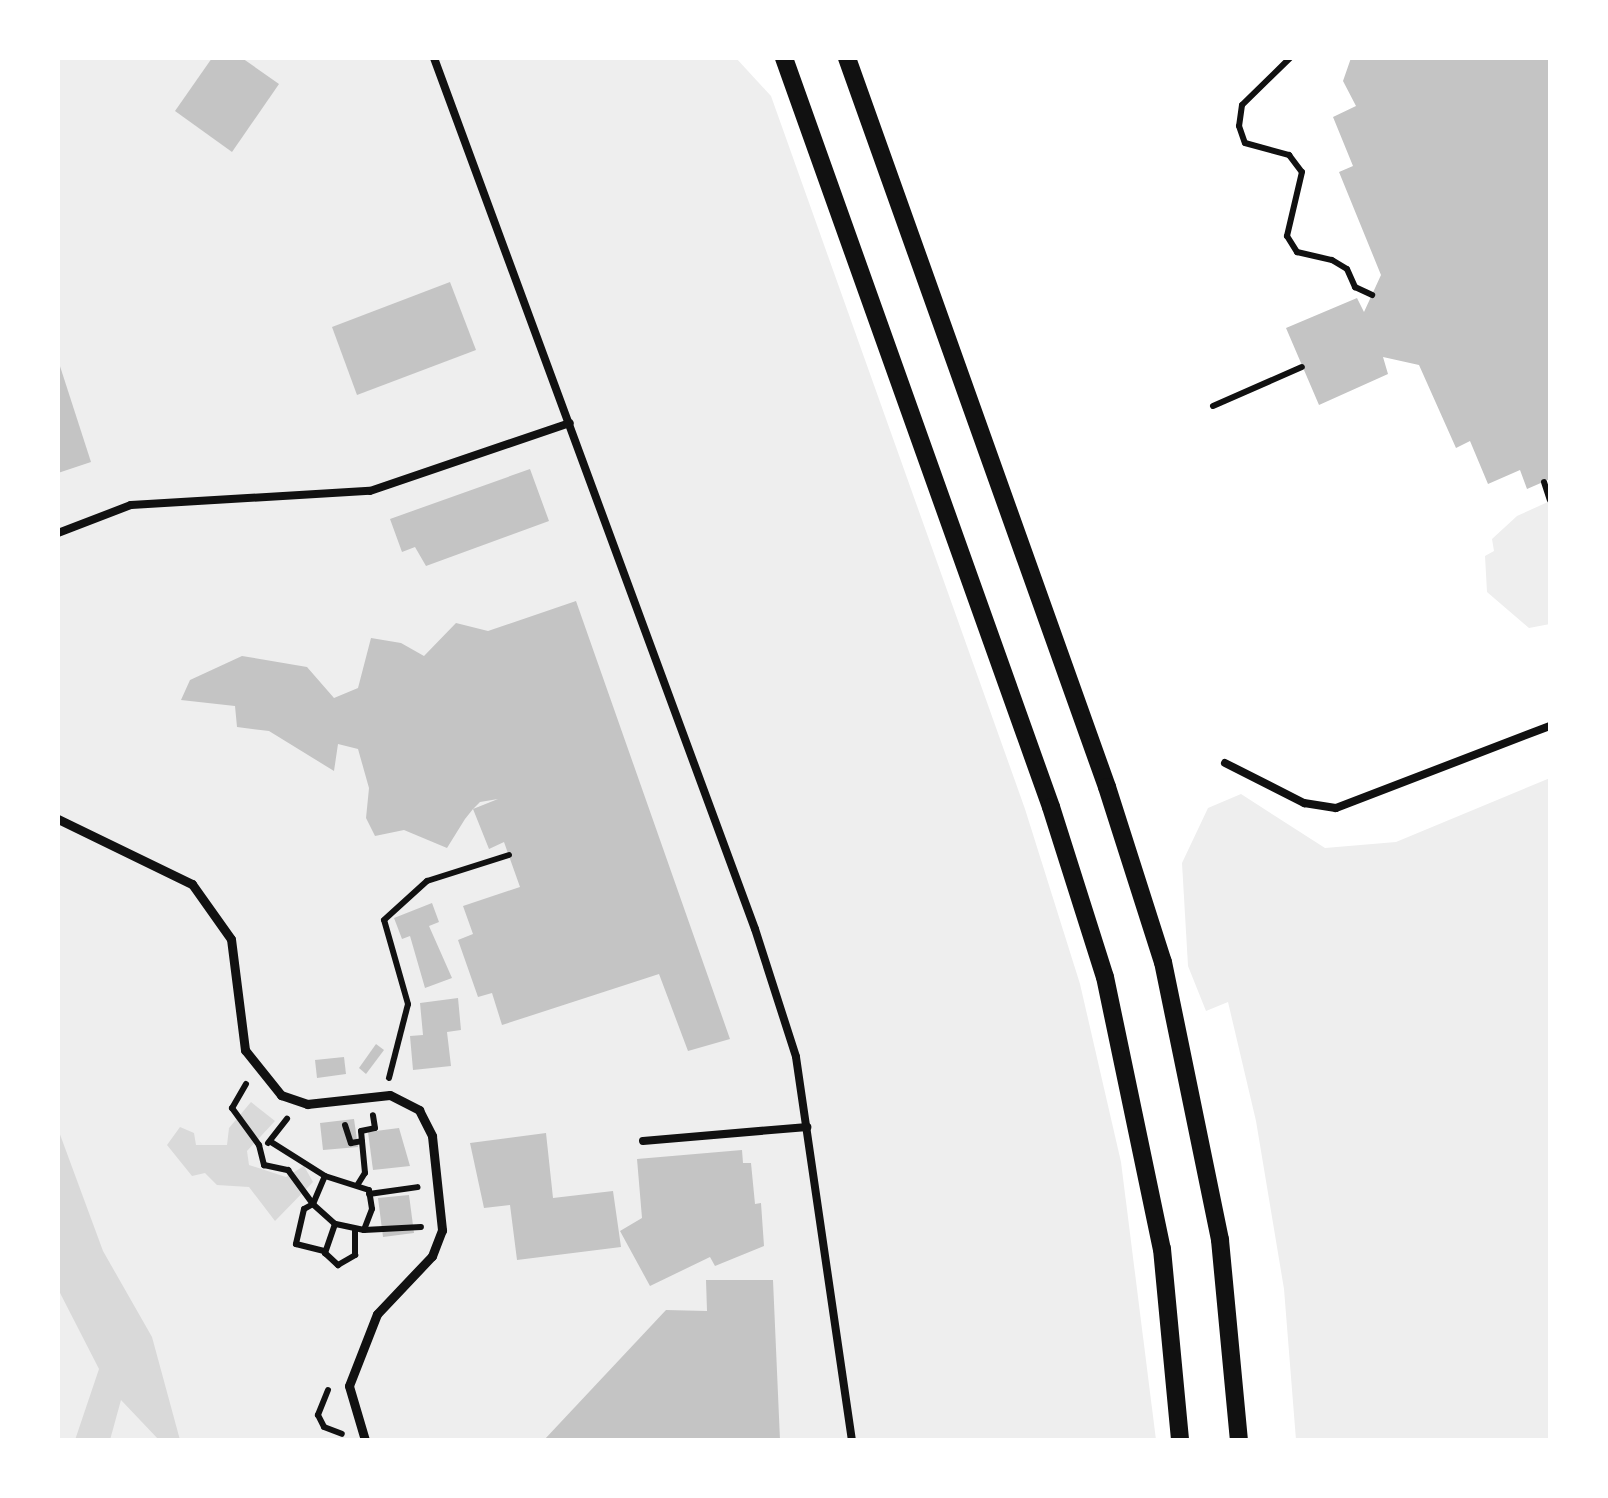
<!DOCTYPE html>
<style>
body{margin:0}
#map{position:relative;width:1608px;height:1498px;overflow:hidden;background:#fff;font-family:"PT Sans Narrow",sans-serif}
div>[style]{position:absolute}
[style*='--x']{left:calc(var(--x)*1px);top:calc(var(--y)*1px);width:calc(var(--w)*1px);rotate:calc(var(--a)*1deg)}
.green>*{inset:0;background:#eee}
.water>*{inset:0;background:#d9d9d9}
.building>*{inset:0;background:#c4c4c4}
.path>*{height:6px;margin:-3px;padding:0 3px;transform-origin:3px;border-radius:3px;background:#111}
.service>*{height:8px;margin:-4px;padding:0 4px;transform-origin:4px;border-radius:4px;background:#111}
.pedestrian>*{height:9px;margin:-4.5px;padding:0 4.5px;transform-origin:4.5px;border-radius:4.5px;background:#111}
.tertiary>*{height:18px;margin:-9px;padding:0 9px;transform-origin:9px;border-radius:9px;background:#111}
span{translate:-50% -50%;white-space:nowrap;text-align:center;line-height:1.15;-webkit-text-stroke:10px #fff;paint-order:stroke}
.frame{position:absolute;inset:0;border:60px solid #fff;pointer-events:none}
</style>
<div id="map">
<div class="green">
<div style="clip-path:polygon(58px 58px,736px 58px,771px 96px,1025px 809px,1080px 984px,1121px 1162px,1156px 1440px,58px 1440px)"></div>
<div style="clip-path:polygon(1550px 501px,1550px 624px,1529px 628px,1487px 592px,1485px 556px,1494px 551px,1492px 539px,1517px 516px)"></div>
<div style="clip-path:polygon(1550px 778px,1550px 1440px,1296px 1440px,1284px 1289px,1256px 1121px,1228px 1002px,1206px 1011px,1188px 966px,1182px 863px,1208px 808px,1241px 794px,1325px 848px,1396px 842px)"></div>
</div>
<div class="water">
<div style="clip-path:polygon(251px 1102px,275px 1121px,247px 1151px,249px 1165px,286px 1177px,304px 1166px,313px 1182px,275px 1221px,249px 1187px,217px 1185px,205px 1173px,192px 1176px,167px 1145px,180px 1127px,194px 1133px,196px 1145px,227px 1145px,229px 1128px)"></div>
<div style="clip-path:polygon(58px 1129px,103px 1251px,152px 1337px,180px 1440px,159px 1440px,121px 1400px,110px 1440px,75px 1440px,99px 1369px,58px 1289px)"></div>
</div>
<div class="building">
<div style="clip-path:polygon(212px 58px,242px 58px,279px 84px,232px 152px,175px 111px)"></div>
<div style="clip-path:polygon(1351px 58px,1550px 58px,1550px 479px,1527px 489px,1520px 470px,1488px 484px,1470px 441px,1456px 448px,1419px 365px,1383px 357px,1388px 374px,1319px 405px,1286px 328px,1357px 298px,1364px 312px,1381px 275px,1339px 172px,1353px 166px,1333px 117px,1356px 106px,1343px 81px)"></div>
<div style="clip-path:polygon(450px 282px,476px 350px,357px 395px,332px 327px)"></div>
<div style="clip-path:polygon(58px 360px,91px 462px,58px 473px)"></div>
<div style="clip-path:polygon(530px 469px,549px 521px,426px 566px,415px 547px,402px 552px,390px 519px)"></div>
<div style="clip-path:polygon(576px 601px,730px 1039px,688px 1051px,659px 974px,502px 1025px,492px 993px,478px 997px,458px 940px,473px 934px,463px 906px,520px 887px,504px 842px,489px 849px,473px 809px,498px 799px,480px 802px,473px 809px,465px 819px,447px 848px,404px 830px,375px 836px,366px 818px,369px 788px,358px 749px,338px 744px,334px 771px,269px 731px,237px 727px,235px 706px,181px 700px,190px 680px,242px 656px,307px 667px,334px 698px,358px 688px,371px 638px,401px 643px,424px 656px,456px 623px,488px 631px)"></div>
<div style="clip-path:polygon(432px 903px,439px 922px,429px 926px,452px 978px,425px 988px,410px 936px,402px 939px,394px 918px)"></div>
<div style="clip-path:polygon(458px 998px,461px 1030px,447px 1032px,451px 1066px,413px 1070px,410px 1036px,423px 1035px,420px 1003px)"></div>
<div style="clip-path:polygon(376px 1044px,384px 1050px,366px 1074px,359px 1068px)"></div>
<div style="clip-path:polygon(344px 1057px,346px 1074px,317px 1078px,315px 1060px)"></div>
<div style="clip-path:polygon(354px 1119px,358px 1147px,323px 1150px,320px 1123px)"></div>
<div style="clip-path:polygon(399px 1128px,410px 1166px,373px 1170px,368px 1132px)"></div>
<div style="clip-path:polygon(546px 1133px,553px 1198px,613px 1191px,621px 1247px,517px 1260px,510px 1205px,484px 1208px,470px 1143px)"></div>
<div style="clip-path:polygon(742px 1150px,743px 1163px,751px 1163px,755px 1204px,761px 1203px,764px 1246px,715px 1266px,710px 1257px,650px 1286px,620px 1231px,642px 1218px,637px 1159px)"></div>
<div style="clip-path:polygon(409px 1195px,414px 1233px,383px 1237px,378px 1198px)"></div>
<div style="clip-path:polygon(706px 1280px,773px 1280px,780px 1440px,544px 1440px,666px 1310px,707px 1311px)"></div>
</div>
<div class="path">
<div style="--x:1290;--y:58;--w:67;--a:135.6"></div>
<div style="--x:1242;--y:105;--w:21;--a:98"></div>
<div style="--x:1239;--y:126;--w:18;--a:71"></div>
<div style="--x:1245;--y:143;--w:46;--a:15.3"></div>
<div style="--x:1289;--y:155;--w:21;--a:53"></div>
<div style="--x:1302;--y:172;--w:66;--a:103.2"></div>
<div style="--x:1287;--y:236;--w:19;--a:58"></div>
<div style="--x:1297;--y:252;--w:36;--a:13"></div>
<div style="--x:1332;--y:260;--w:17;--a:31"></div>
<div style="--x:1347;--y:269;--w:20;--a:66"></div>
<div style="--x:1355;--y:287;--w:19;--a:25"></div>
<div style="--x:1213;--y:406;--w:97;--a:-23.7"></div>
<div style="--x:1544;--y:482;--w:19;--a:72"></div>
<div style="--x:389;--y:1078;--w:76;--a:-75.6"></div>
<div style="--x:408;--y:1004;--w:87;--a:-105.9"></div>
<div style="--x:384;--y:920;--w:58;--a:-42.2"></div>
<div style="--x:427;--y:881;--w:86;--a:-17.6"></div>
<div style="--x:246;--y:1084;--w:28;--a:120"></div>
<div style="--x:232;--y:1108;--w:46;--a:53.9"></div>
<div style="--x:259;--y:1145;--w:21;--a:76"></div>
<div style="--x:264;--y:1165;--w:25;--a:12"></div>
<div style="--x:288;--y:1170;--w:42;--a:53.7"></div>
<div style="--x:313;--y:1204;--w:30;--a:-67"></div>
<div style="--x:325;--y:1176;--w:64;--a:-147.8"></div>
<div style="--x:345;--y:1125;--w:19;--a:72"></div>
<div style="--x:351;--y:1143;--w:11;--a:-10"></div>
<div style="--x:268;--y:1143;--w:31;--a:-52"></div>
<div style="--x:325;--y:1176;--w:46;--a:17.7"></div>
<div style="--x:369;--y:1190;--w:19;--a:81"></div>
<div style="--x:372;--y:1209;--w:22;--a:111"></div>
<div style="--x:364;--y:1230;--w:30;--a:-168"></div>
<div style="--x:335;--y:1224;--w:30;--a:-138"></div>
<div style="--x:313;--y:1204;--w:10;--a:151"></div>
<div style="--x:304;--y:1209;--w:36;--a:103"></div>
<div style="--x:296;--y:1244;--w:30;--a:14"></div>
<div style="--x:358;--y:1184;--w:13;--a:-58"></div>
<div style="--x:365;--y:1173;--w:42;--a:-95.4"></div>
<div style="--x:361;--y:1131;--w:14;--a:-12"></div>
<div style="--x:375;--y:1128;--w:13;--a:-99"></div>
<div style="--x:369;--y:1194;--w:49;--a:-8.1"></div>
<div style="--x:335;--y:1224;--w:31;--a:109"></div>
<div style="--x:325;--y:1253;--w:18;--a:43"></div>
<div style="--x:338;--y:1265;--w:20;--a:-30"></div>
<div style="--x:355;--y:1255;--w:25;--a:-90"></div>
<div style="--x:364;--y:1230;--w:57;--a:-3"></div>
<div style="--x:328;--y:1390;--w:27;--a:112"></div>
<div style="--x:318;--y:1415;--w:13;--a:63"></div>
<div style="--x:324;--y:1427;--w:19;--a:21"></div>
</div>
<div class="service">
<div style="--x:434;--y:58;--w:928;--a:69.77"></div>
<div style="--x:755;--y:929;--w:134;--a:72.2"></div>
<div style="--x:796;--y:1057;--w:387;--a:81.7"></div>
<div style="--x:58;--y:533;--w:78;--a:-21"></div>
<div style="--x:131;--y:505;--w:239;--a:-3.4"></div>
<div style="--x:370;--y:491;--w:211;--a:-18.8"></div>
<div style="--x:1225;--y:763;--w:89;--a:26.9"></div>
<div style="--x:1304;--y:803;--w:32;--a:9"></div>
<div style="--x:1336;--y:808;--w:229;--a:-21"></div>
<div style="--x:643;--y:1141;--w:165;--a:-4.9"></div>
</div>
<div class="pedestrian">
<div style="--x:58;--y:819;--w:149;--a:25.9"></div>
<div style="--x:192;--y:884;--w:67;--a:54.7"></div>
<div style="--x:231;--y:939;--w:112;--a:82.8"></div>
<div style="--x:245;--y:1050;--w:58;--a:51.3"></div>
<div style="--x:281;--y:1095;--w:28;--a:19"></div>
<div style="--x:307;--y:1104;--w:83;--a:-6.2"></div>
<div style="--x:390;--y:1095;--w:33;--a:27"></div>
<div style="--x:419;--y:1110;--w:29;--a:63"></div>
<div style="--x:432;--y:1136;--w:95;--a:83.9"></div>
<div style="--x:442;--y:1230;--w:28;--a:111"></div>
<div style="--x:432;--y:1256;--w:80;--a:133.5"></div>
<div style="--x:377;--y:1314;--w:77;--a:111.3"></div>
<div style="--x:349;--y:1386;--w:56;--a:73.5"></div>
</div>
<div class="tertiary">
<div style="--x:784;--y:58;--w:795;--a:70.38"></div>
<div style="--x:1051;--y:807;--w:178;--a:72.4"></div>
<div style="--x:1105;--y:977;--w:278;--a:78.2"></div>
<div style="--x:1162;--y:1249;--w:192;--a:84.6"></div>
<div style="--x:847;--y:58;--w:774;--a:70.37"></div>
<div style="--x:1107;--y:787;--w:184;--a:72.3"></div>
<div style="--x:1163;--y:962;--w:284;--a:78.4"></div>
<div style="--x:1220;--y:1240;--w:201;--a:84.6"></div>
</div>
<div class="frame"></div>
</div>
